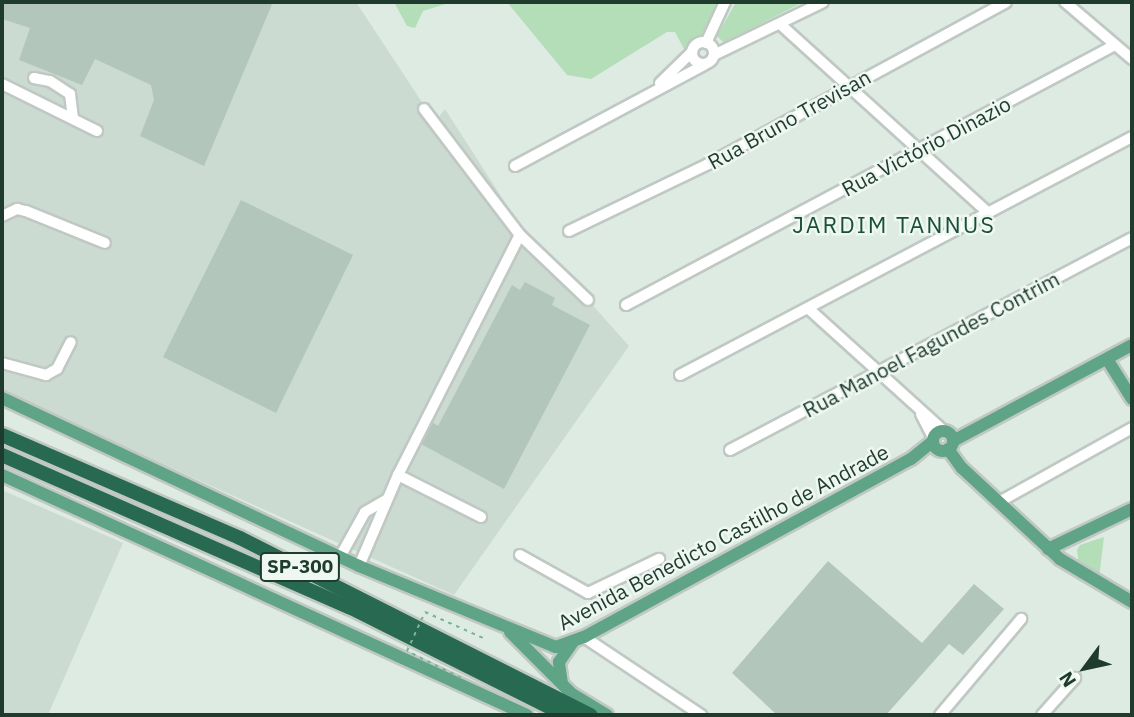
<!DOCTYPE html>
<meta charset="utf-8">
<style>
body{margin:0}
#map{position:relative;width:1134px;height:717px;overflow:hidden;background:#deebe3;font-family:"IBM Plex Sans",sans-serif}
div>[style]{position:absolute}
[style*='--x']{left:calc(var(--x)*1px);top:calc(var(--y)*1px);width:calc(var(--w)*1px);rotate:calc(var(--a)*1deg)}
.built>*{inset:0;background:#ccdbd1}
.green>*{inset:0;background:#b4deb8}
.building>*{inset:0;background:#b3c6bb}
.roads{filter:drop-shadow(2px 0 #c0c8c4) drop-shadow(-2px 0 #c0c8c4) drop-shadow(0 2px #c0c8c4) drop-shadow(0 -2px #c0c8c4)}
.minor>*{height:10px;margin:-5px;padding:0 5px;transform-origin:5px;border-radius:5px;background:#fff}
.minor>.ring{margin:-5px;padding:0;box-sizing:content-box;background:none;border:10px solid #fff;border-radius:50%}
.major>*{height:12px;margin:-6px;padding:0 6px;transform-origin:6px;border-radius:6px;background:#5fa486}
.major>.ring{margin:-6px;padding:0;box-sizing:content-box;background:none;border:12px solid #5fa486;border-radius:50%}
.highway>*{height:14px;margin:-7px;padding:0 7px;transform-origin:7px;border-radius:7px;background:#286a51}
.path-bridge>*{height:2px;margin-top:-1px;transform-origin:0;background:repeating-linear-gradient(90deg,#7bb197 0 3.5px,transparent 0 8.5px)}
span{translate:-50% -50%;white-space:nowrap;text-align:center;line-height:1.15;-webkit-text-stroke:5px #eef7f1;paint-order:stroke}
.shield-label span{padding:2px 5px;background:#eef7f1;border:2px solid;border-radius:5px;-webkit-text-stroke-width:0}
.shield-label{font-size:19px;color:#1e3b2e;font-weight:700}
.street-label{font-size:21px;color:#1e3b2e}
.neighbourhood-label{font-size:23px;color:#194f38;letter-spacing:2px}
.frame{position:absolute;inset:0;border:4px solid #1e3b2e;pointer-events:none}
.north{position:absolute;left:1050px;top:633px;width:70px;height:70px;-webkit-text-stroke:5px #eef7f1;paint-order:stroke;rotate:237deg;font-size:19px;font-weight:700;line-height:28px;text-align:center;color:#1e3b2e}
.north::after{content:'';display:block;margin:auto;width:24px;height:32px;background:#1e3b2e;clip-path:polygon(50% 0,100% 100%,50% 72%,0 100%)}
</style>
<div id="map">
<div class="built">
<div style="clip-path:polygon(2px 2px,356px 2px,435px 122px,445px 109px,515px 218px,629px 346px,454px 595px,2px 392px)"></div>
<div style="clip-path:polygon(2px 490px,123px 543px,48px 715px,2px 715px)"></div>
</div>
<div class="green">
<div style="clip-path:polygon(394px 2px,452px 2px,423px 11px,415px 28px,407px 26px)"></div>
<div style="clip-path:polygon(507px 2px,724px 2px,706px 37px,694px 49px,684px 49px,675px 32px,667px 32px,591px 79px,567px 75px)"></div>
<div style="clip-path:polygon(736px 2px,803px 2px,724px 43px,717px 36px)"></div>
<div style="clip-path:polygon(1104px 537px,1099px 578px,1079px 565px,1077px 550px,1080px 545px)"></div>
</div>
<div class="building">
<div style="clip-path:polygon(2px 2px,273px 2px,204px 166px,140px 136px,154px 100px,151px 85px,95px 59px,82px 85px,19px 60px,30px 28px,2px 19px)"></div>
<div style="clip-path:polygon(241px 200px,353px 255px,276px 413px,163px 357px)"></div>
<div style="clip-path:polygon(525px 282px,555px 298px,552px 305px,590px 325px,504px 489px,421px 444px,432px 422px,438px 426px,512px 285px,520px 290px)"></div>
<div style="clip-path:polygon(828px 561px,922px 643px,974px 584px,1004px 609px,963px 655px,949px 644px,886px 715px,777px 715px,732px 673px)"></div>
</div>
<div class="roads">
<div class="minor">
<div style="--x:1065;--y:2;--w:88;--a:40.4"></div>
<div style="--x:780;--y:24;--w:280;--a:42.2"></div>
<div class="ring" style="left:692px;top:42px;width:12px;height:12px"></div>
<div style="--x:706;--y:43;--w:45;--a:-65.1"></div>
<div style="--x:714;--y:55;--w:121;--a:-25.9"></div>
<div style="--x:34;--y:78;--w:16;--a:11"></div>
<div style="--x:50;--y:81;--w:24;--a:33"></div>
<div style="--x:70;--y:94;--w:23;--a:83"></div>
<div style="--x:660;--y:83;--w:45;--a:-44.1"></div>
<div style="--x:2;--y:84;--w:106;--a:26.3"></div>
<div style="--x:424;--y:109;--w:158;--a:52.7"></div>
<div style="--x:515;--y:166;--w:214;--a:-28.1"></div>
<div style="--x:2;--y:216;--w:17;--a:-25"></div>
<div style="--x:17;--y:209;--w:9;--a:13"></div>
<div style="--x:26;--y:211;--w:85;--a:22.1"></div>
<div style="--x:569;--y:231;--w:154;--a:-25.7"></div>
<div style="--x:708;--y:164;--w:339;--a:-28.5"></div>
<div style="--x:626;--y:305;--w:554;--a:-28"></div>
<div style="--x:810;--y:310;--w:181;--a:42.1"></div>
<div style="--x:2;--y:363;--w:46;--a:15.3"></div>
<div style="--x:46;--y:375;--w:13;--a:-29"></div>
<div style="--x:57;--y:369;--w:30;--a:-63"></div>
<div style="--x:680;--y:375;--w:511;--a:-27.77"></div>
<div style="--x:921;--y:414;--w:27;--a:63"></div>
<div style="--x:730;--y:450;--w:454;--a:-27.8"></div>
<div style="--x:398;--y:475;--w:269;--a:-63.1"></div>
<div style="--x:520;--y:235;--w:94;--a:43.7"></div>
<div style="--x:999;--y:502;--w:152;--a:-29.1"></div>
<div style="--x:520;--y:555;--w:78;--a:29.2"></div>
<div style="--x:588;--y:593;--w:79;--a:-25.6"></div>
<div style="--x:340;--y:557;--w:51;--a:-60.9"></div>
<div style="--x:365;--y:512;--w:24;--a:-30"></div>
<div style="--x:359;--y:566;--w:99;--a:-66.8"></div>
<div style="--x:398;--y:475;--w:93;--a:26.8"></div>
<div style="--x:584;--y:637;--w:141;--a:33.7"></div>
<div style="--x:940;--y:715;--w:126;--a:-49.8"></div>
<div style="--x:1042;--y:715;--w:50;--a:-48.3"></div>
</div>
<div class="major">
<div style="--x:1107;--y:359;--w:47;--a:58"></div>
<div style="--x:2;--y:398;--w:395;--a:25.2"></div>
<div style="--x:359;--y:566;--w:213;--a:22.4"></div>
<div style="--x:556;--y:647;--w:30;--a:-20"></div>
<div style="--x:584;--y:637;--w:372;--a:-28.6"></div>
<div style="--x:911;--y:459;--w:28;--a:-39"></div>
<div class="ring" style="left:933px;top:431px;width:8px;height:8px"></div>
<div style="--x:953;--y:441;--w:203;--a:-28.2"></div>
<div style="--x:948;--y:449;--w:24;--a:54"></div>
<div style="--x:962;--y:468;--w:134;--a:42.9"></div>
<div style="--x:1060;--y:559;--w:84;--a:30.8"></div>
<div style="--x:2;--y:475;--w:577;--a:24.57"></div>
<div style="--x:1048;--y:549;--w:93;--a:-25.5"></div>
<div style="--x:510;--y:632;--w:88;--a:45"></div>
<div style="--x:572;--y:694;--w:41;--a:31"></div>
<div style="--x:562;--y:684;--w:22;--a:-98"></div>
<div style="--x:559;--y:662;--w:24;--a:-55"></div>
</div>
<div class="highway">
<div style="--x:2;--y:435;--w:259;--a:23.4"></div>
<div style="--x:240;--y:538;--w:393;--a:26.8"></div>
<div style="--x:2;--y:455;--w:379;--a:23.7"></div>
<div style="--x:349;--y:607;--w:241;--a:26.6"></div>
</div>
</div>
<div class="path-bridge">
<div style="--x:461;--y:678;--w:60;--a:-153.4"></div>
<div style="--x:407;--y:651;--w:43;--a:-65.2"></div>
<div style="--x:425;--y:612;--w:64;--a:24.1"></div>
</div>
<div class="shield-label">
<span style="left:300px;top:567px">SP-300</span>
</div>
<div class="street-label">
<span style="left:789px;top:119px;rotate:-29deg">Rua Bruno Trevisan</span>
<span style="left:926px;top:146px;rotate:-28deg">Rua Victório Dinazio</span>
<span style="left:931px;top:344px;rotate:-28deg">Rua Manoel Fagundes Contrim</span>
<span style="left:723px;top:537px;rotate:-28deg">Avenida Benedicto Castilho de Andrade</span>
</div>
<div class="neighbourhood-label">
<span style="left:894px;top:224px">JARDIM TANNUS</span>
</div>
<div class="frame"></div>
<div class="north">N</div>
</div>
